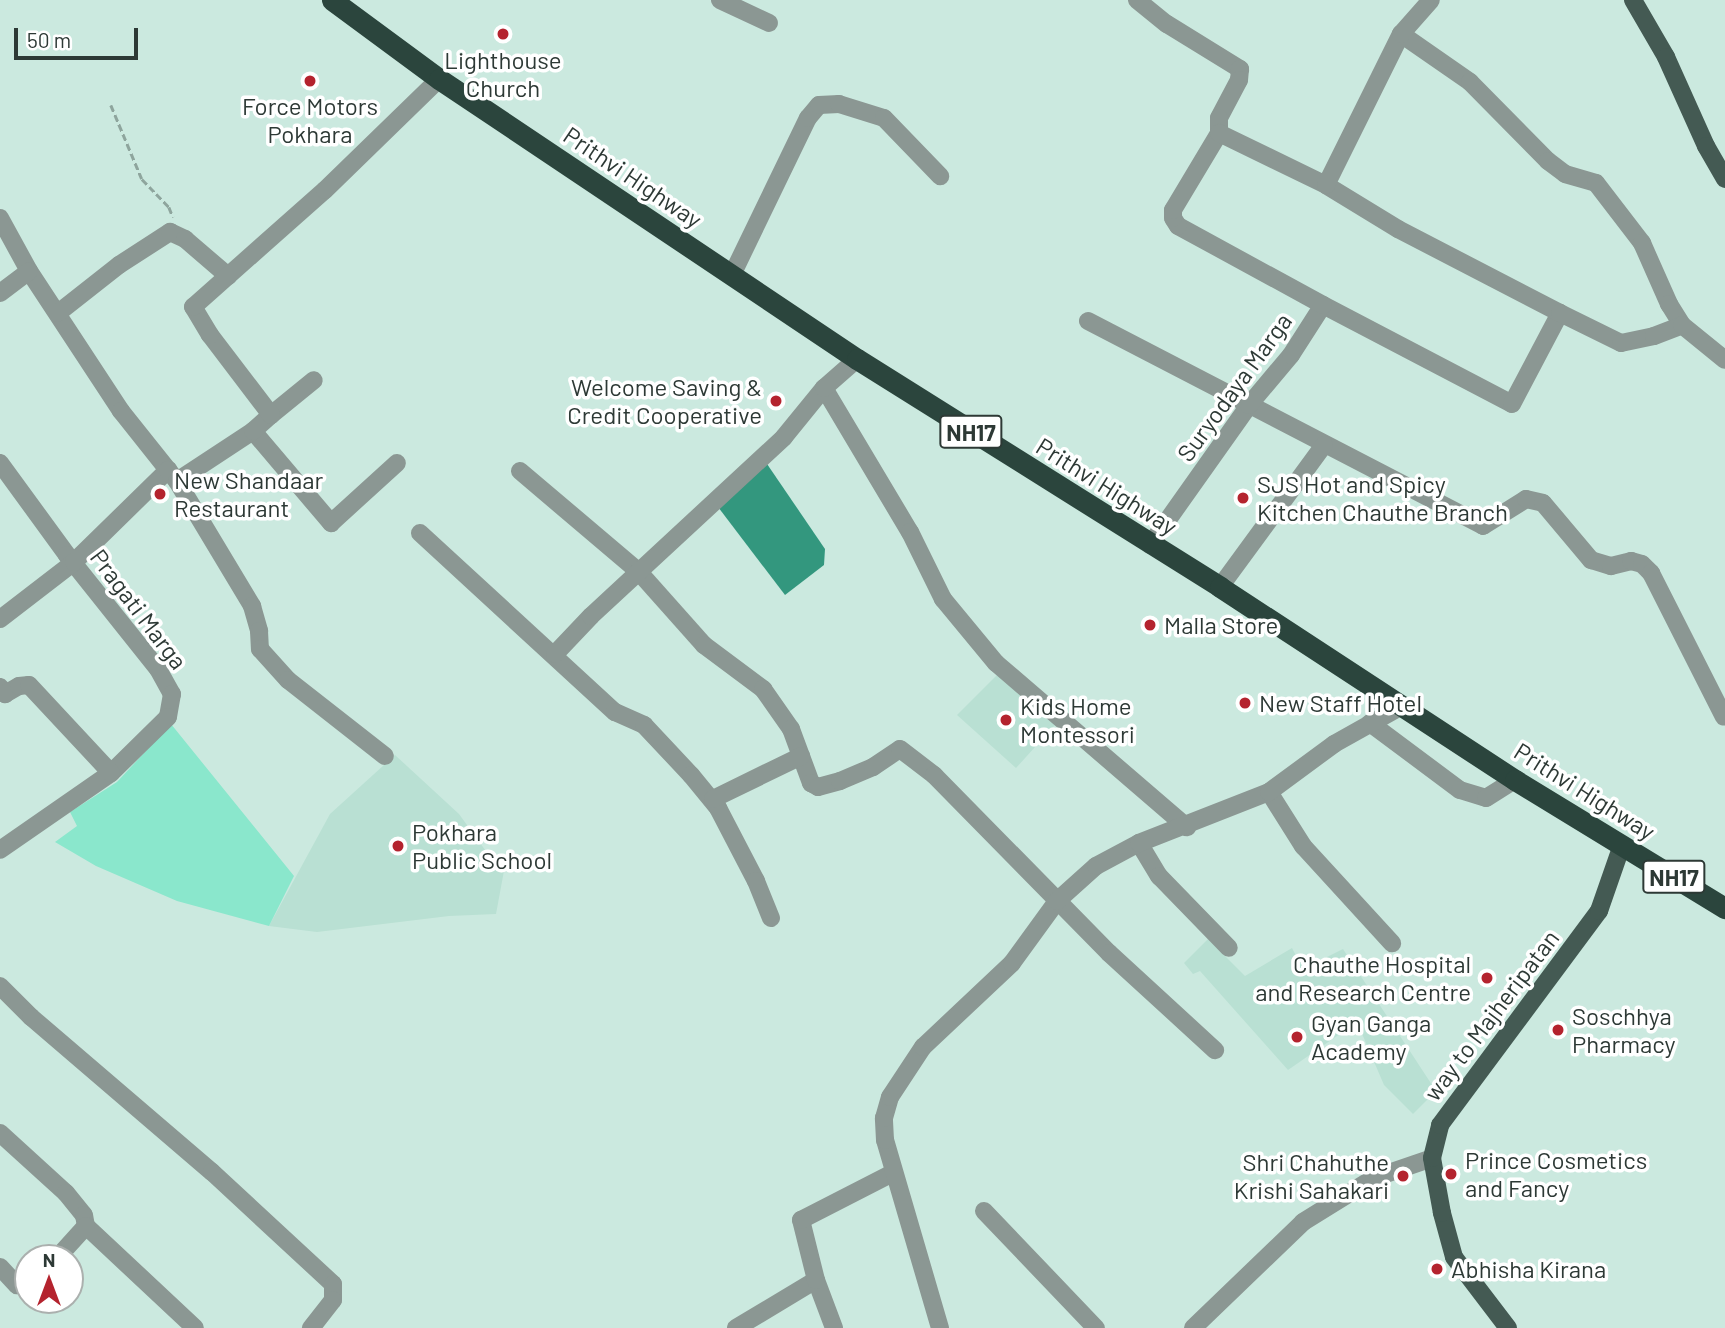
<!DOCTYPE html>
<style>
body{margin:0}
#map{position:relative;width:1725px;height:1328px;overflow:hidden;background:#cbe9df;font-family:Barlow,sans-serif}
div>[style]{position:absolute}
[style*='--x']{left:calc(var(--x)*1px);top:calc(var(--y)*1px);width:calc(var(--w)*1px);rotate:calc(var(--a)*1deg)}
.built>*{inset:0;background:#b9e0d3}
.green>*{inset:0;background:#8ae7cc}
.water>*{inset:0;background:#33977e}
.path>*{height:2.5px;margin-top:-1.25px;transform-origin:0;background:repeating-linear-gradient(90deg,#8ea59d 0 7px,transparent 0 10.5px)}
.minor>*{height:18px;margin:-9px;padding:0 9px;transform-origin:9px;border-radius:9px;background:#8b9793}
.major>*{height:18px;margin:-9px;padding:0 9px;transform-origin:9px;border-radius:9px;background:#445a53}
.highway>*{height:21px;margin:-10.5px;padding:0 10.5px;transform-origin:10.5px;border-radius:10.5px;background:#2b453d}
.dots>*{width:19px;height:19px;translate:-50% -50%;box-sizing:border-box;border:4px solid #fff;border-radius:50%}
span{translate:-50% -50%;white-space:nowrap;text-align:center;line-height:1.15;-webkit-text-stroke:7px #fff;paint-order:stroke}
.shield-label span{padding:2px 5px;background:#fff;border:2px solid;border-radius:5px;-webkit-text-stroke-width:0}
.shield-label{font-size:23px;color:#2d3935;font-weight:700}
.poi-label{font-size:24px;color:#2d3935}
.right{translate:-100% -50%;text-align:right}
.left{translate:0 -50%;text-align:left}
.street-label{font-size:24px;color:#2d3935}
.north{position:absolute;left:14px;top:1244px;width:70px;height:70px;box-sizing:border-box;background:#fff;border:2px solid #abb0ae;border-radius:50%;rotate:0deg;font-size:19px;font-weight:700;line-height:28px;text-align:center;color:#2d3935}
.north::after{content:'';display:block;margin:auto;width:24px;height:32px;background:#b4232e;clip-path:polygon(50% 0,100% 100%,50% 72%,0 100%)}
.scale{position:absolute;left:14px;top:28px;width:124px;height:32px;box-sizing:border-box;border:4px solid #2d3935;border-top:0;padding-left:9px;font-size:21px;line-height:24px;white-space:nowrap;color:#2d3935;-webkit-text-stroke:5px #fff;paint-order:stroke}
</style>
<div id="map">
<div class="built">
<div style="clip-path:polygon(999px 673px,1055px 725px,1016px 768px,957px 715px)"></div>
<div style="clip-path:polygon(395px 755px,459px 814px,488px 854px,506px 860px,496px 914px,449px 916px,317px 932px,269px 926px,330px 814px)"></div>
<div style="clip-path:polygon(1208px 939px,1245px 976px,1292px 948px,1303px 969px,1343px 949px,1436px 1091px,1413px 1114px,1384px 1085px,1357px 1022px,1288px 1070px,1200px 971px,1193px 974px,1184px 963px)"></div>
</div>
<div class="green">
<div style="clip-path:polygon(171px 724px,294px 876px,269px 926px,177px 901px,96px 866px,55px 842px,77px 826px,70px 812px,117px 782px)"></div>
</div>
<div class="water">
<div style="clip-path:polygon(765px 461px,825px 549px,824px 565px,785px 595px,715px 503px)"></div>
</div>
<div class="path">
<div style="--x:111;--y:105;--w:80;--a:67.3"></div>
<div style="--x:142;--y:179;--w:39;--a:46"></div>
<div style="--x:169;--y:207;--w:11;--a:68"></div>
</div>
<div class="minor">
<div style="--x:720;--y:0;--w:54;--a:25.1"></div>
<div style="--x:1137;--y:0;--w:38;--a:39"></div>
<div style="--x:1167;--y:24;--w:86;--a:31.7"></div>
<div style="--x:1240;--y:69;--w:11;--a:95"></div>
<div style="--x:1239;--y:80;--w:43;--a:117.8"></div>
<div style="--x:1219;--y:118;--w:15;--a:90"></div>
<div style="--x:1401;--y:34;--w:84;--a:34.8"></div>
<div style="--x:1470;--y:82;--w:111;--a:45.4"></div>
<div style="--x:1548;--y:161;--w:21;--a:37"></div>
<div style="--x:1565;--y:174;--w:32;--a:16"></div>
<div style="--x:1596;--y:183;--w:76;--a:52.5"></div>
<div style="--x:1642;--y:243;--w:67;--a:66.1"></div>
<div style="--x:1669;--y:304;--w:25;--a:58"></div>
<div style="--x:0;--y:218;--w:60;--a:61.3"></div>
<div style="--x:29;--y:271;--w:168;--a:56.7"></div>
<div style="--x:121;--y:411;--w:75;--a:51.5"></div>
<div style="--x:732;--y:275;--w:174;--a:-64.2"></div>
<div style="--x:808;--y:118;--w:17;--a:-50"></div>
<div style="--x:819;--y:105;--w:20;--a:-3"></div>
<div style="--x:839;--y:104;--w:47;--a:17.3"></div>
<div style="--x:884;--y:118;--w:81;--a:46"></div>
<div style="--x:0;--y:293;--w:36;--a:-37"></div>
<div style="--x:1323;--y:305;--w:213;--a:27.6"></div>
<div style="--x:1512;--y:404;--w:103;--a:-62.2"></div>
<div style="--x:1560;--y:313;--w:182;--a:-152.6"></div>
<div style="--x:1398;--y:229;--w:84;--a:-148.6"></div>
<div style="--x:58;--y:313;--w:78;--a:-38.2"></div>
<div style="--x:119;--y:265;--w:61;--a:-32.9"></div>
<div style="--x:170;--y:232;--w:17;--a:25"></div>
<div style="--x:185;--y:239;--w:57;--a:40.7"></div>
<div style="--x:1560;--y:313;--w:68;--a:26.2"></div>
<div style="--x:1621;--y:343;--w:34;--a:-12"></div>
<div style="--x:1654;--y:336;--w:30;--a:-21"></div>
<div style="--x:1682;--y:325;--w:55;--a:39.1"></div>
<div style="--x:1088;--y:321;--w:445;--a:27.4"></div>
<div style="--x:1483;--y:526;--w:51;--a:-32.1"></div>
<div style="--x:1526;--y:499;--w:17;--a:13"></div>
<div style="--x:1543;--y:503;--w:75;--a:49.9"></div>
<div style="--x:1591;--y:560;--w:21;--a:17"></div>
<div style="--x:1611;--y:566;--w:21;--a:-14"></div>
<div style="--x:1631;--y:561;--w:11;--a:15"></div>
<div style="--x:1642;--y:564;--w:13;--a:45"></div>
<div style="--x:1651;--y:573;--w:161;--a:63.1"></div>
<div style="--x:824;--y:388;--w:168;--a:59.2"></div>
<div style="--x:910;--y:532;--w:75;--a:63.8"></div>
<div style="--x:943;--y:599;--w:83;--a:50.4"></div>
<div style="--x:996;--y:663;--w:252;--a:40.7"></div>
<div style="--x:271;--y:415;--w:55;--a:-39.1"></div>
<div style="--x:253;--y:431;--w:121;--a:49.7"></div>
<div style="--x:331;--y:523;--w:89;--a:-42.3"></div>
<div style="--x:0;--y:463;--w:114;--a:53.9"></div>
<div style="--x:67;--y:555;--w:146;--a:51.4"></div>
<div style="--x:158;--y:669;--w:29;--a:61"></div>
<div style="--x:172;--y:694;--w:23;--a:100"></div>
<div style="--x:168;--y:717;--w:80;--a:135.5"></div>
<div style="--x:111;--y:773;--w:135;--a:145.3"></div>
<div style="--x:520;--y:471;--w:156;--a:40.3"></div>
<div style="--x:639;--y:572;--w:98;--a:48.3"></div>
<div style="--x:704;--y:645;--w:74;--a:36.7"></div>
<div style="--x:763;--y:689;--w:49;--a:55"></div>
<div style="--x:791;--y:729;--w:58;--a:69.7"></div>
<div style="--x:811;--y:783;--w:8;--a:30"></div>
<div style="--x:818;--y:787;--w:23;--a:-15"></div>
<div style="--x:840;--y:781;--w:36;--a:-23"></div>
<div style="--x:873;--y:767;--w:32;--a:-34"></div>
<div style="--x:900;--y:749;--w:43;--a:37.4"></div>
<div style="--x:934;--y:775;--w:250;--a:45.5"></div>
<div style="--x:1109;--y:953;--w:144;--a:42.5"></div>
<div style="--x:177;--y:481;--w:146;--a:59"></div>
<div style="--x:252;--y:606;--w:26;--a:74"></div>
<div style="--x:259;--y:631;--w:18;--a:87"></div>
<div style="--x:260;--y:649;--w:42;--a:47.9"></div>
<div style="--x:288;--y:680;--w:123;--a:38.1"></div>
<div style="--x:420;--y:533;--w:265;--a:42.6"></div>
<div style="--x:615;--y:712;--w:32;--a:24"></div>
<div style="--x:644;--y:725;--w:69;--a:46.8"></div>
<div style="--x:691;--y:775;--w:43;--a:50.7"></div>
<div style="--x:718;--y:808;--w:82;--a:62.5"></div>
<div style="--x:756;--y:881;--w:40;--a:68"></div>
<div style="--x:1150;--y:545;--w:171;--a:-54.7"></div>
<div style="--x:1249;--y:405;--w:65;--a:-50"></div>
<div style="--x:1291;--y:355;--w:59;--a:-57.4"></div>
<div style="--x:1323;--y:305;--w:165;--a:-151.4"></div>
<div style="--x:1178;--y:226;--w:9;--a:-122"></div>
<div style="--x:1173;--y:218;--w:8;--a:-90"></div>
<div style="--x:1173;--y:210;--w:90;--a:-59.1"></div>
<div style="--x:1219;--y:133;--w:119;--a:25.9"></div>
<div style="--x:1326;--y:185;--w:169;--a:-63.6"></div>
<div style="--x:1401;--y:34;--w:45;--a:-48.6"></div>
<div style="--x:1220;--y:587;--w:176;--a:-53.8"></div>
<div style="--x:0;--y:619;--w:93;--a:-37.6"></div>
<div style="--x:74;--y:562;--w:132;--a:-44.4"></div>
<div style="--x:168;--y:470;--w:14;--a:51"></div>
<div style="--x:177;--y:481;--w:91;--a:-33.3"></div>
<div style="--x:253;--y:431;--w:24;--a:-42"></div>
<div style="--x:271;--y:415;--w:101;--a:-127.3"></div>
<div style="--x:210;--y:335;--w:33;--a:-121"></div>
<div style="--x:193;--y:307;--w:176;--a:-41.6"></div>
<div style="--x:325;--y:190;--w:159;--a:-44.2"></div>
<div style="--x:555;--y:654;--w:52;--a:-46.5"></div>
<div style="--x:591;--y:616;--w:263;--a:-42.8"></div>
<div style="--x:784;--y:437;--w:63;--a:-50.8"></div>
<div style="--x:824;--y:388;--w:44;--a:-41.3"></div>
<div style="--x:0;--y:687;--w:9;--a:54"></div>
<div style="--x:5;--y:694;--w:16;--a:-30"></div>
<div style="--x:19;--y:686;--w:10;--a:-6"></div>
<div style="--x:29;--y:685;--w:120;--a:47"></div>
<div style="--x:1370;--y:723;--w:112;--a:36.7"></div>
<div style="--x:1460;--y:790;--w:27;--a:17"></div>
<div style="--x:1486;--y:798;--w:34;--a:-32"></div>
<div style="--x:1269;--y:792;--w:64;--a:57.8"></div>
<div style="--x:1303;--y:846;--w:132;--a:47.5"></div>
<div style="--x:713;--y:799;--w:98;--a:-26"></div>
<div style="--x:1139;--y:843;--w:39;--a:59"></div>
<div style="--x:1159;--y:876;--w:100;--a:45.8"></div>
<div style="--x:0;--y:986;--w:44;--a:45"></div>
<div style="--x:31;--y:1017;--w:238;--a:40.6"></div>
<div style="--x:212;--y:1172;--w:165;--a:42.8"></div>
<div style="--x:333;--y:1284;--w:16;--a:90"></div>
<div style="--x:333;--y:1300;--w:36;--a:128"></div>
<div style="--x:0;--y:1133;--w:89;--a:42.3"></div>
<div style="--x:66;--y:1193;--w:28;--a:51"></div>
<div style="--x:84;--y:1215;--w:11;--a:80"></div>
<div style="--x:86;--y:1226;--w:149;--a:43.1"></div>
<div style="--x:984;--y:1211;--w:162;--a:46.3"></div>
<div style="--x:57;--y:1258;--w:43;--a:-47.8"></div>
<div style="--x:0;--y:1267;--w:25;--a:47"></div>
<div style="--x:17;--y:1285;--w:11;--a:5"></div>
<div style="--x:736;--y:1328;--w:93;--a:-31"></div>
<div style="--x:834;--y:1328;--w:51;--a:-110.6"></div>
<div style="--x:816;--y:1280;--w:62;--a:-104"></div>
<div style="--x:801;--y:1220;--w:103;--a:-27.1"></div>
<div style="--x:940;--y:1328;--w:196;--a:-106.3"></div>
<div style="--x:885;--y:1140;--w:22;--a:-93"></div>
<div style="--x:884;--y:1118;--w:22;--a:-74"></div>
<div style="--x:890;--y:1097;--w:60;--a:-56.6"></div>
<div style="--x:923;--y:1047;--w:122;--a:-43.3"></div>
<div style="--x:1012;--y:963;--w:77;--a:-54"></div>
<div style="--x:1057;--y:901;--w:52;--a:-41.9"></div>
<div style="--x:1096;--y:866;--w:49;--a:-28.1"></div>
<div style="--x:1139;--y:843;--w:140;--a:-21.4"></div>
<div style="--x:1269;--y:792;--w:81;--a:-36.4"></div>
<div style="--x:1334;--y:744;--w:78;--a:-29.2"></div>
<div style="--x:1193;--y:1328;--w:153;--a:-43.9"></div>
<div style="--x:1303;--y:1222;--w:84;--a:-31.8"></div>
<div style="--x:1374;--y:1178;--w:61;--a:-19"></div>
</div>
<div class="major">
<div style="--x:1633;--y:0;--w:66;--a:59.9"></div>
<div style="--x:1666;--y:57;--w:98;--a:65.8"></div>
<div style="--x:1706;--y:146;--w:38;--a:60"></div>
<div style="--x:1508;--y:1328;--w:89;--a:-127.3"></div>
<div style="--x:1454;--y:1257;--w:46;--a:-105.3"></div>
<div style="--x:1442;--y:1213;--w:56;--a:-100.3"></div>
<div style="--x:1432;--y:1158;--w:34;--a:-76"></div>
<div style="--x:1440;--y:1125;--w:267;--a:-53.4"></div>
<div style="--x:1599;--y:911;--w:70;--a:-70.8"></div>
</div>
<div class="highway">
<div style="--x:332;--y:0;--w:133;--a:36.4"></div>
<div style="--x:439;--y:79;--w:503;--a:33.82"></div>
<div style="--x:857;--y:359;--w:429;--a:32.1"></div>
<div style="--x:1220;--y:587;--w:353;--a:33.2"></div>
<div style="--x:1515;--y:780;--w:246;--a:31.4"></div>
</div>
<div class="dots">
<div style="left:503px;top:34px;background:#b4232e"></div>
<div style="left:310px;top:81px;background:#b4232e"></div>
<div style="left:776px;top:401px;background:#b4232e"></div>
<div style="left:160px;top:494px;background:#b4232e"></div>
<div style="left:1243px;top:498px;background:#b4232e"></div>
<div style="left:1150px;top:625px;background:#b4232e"></div>
<div style="left:1245px;top:703px;background:#b4232e"></div>
<div style="left:1006px;top:720px;background:#b4232e"></div>
<div style="left:398px;top:846px;background:#b4232e"></div>
<div style="left:1487px;top:978px;background:#b4232e"></div>
<div style="left:1558px;top:1030px;background:#b4232e"></div>
<div style="left:1297px;top:1037px;background:#b4232e"></div>
<div style="left:1451px;top:1174px;background:#b4232e"></div>
<div style="left:1403px;top:1176px;background:#b4232e"></div>
<div style="left:1437px;top:1269px;background:#b4232e"></div>
</div>
<div class="shield-label">
<span style="left:971px;top:432px">NH17</span>
<span style="left:1674px;top:877px">NH17</span>
</div>
<div class="poi-label">
<span style="left:503px;top:74px">Lighthouse<br>Church</span>
<span style="left:310px;top:120px">Force Motors<br>Pokhara</span>
<span class="right" style="left:762px;top:401px">Welcome Saving &amp;<br>Credit Cooperative</span>
<span class="left" style="left:174px;top:494px">New Shandaar<br>Restaurant</span>
<span class="left" style="left:1257px;top:498px">SJS Hot and Spicy<br>Kitchen Chauthe Branch</span>
<span class="left" style="left:1164px;top:625px">Malla Store</span>
<span class="left" style="left:1259px;top:703px">New Staff Hotel</span>
<span class="left" style="left:1020px;top:720px">Kids Home<br>Montessori</span>
<span class="left" style="left:412px;top:846px">Pokhara<br>Public School</span>
<span class="right" style="left:1471px;top:978px">Chauthe Hospital<br>and Research Centre</span>
<span class="left" style="left:1572px;top:1030px">Soschhya<br>Pharmacy</span>
<span class="left" style="left:1311px;top:1037px">Gyan Ganga<br>Academy</span>
<span class="left" style="left:1465px;top:1174px">Prince Cosmetics<br>and Fancy</span>
<span class="right" style="left:1389px;top:1176px">Shri Chahuthe<br>Krishi Sahakari</span>
<span class="left" style="left:1451px;top:1269px">Abhisha Kirana</span>
</div>
<div class="street-label">
<span style="left:633px;top:177px;rotate:34deg">Prithvi Highway</span>
<span style="left:1234px;top:387px;rotate:-54deg">Suryodaya Marga</span>
<span style="left:1107px;top:486px;rotate:32deg">Prithvi Highway</span>
<span style="left:139px;top:609px;rotate:53deg">Pragati Marga</span>
<span style="left:1585px;top:791px;rotate:32deg">Prithvi Highway</span>
<span style="left:1491px;top:1015px;rotate:-53deg">way to Majheripatan</span>
</div>
<div class="north">N</div>
<div class="scale">50 m</div>
</div>
